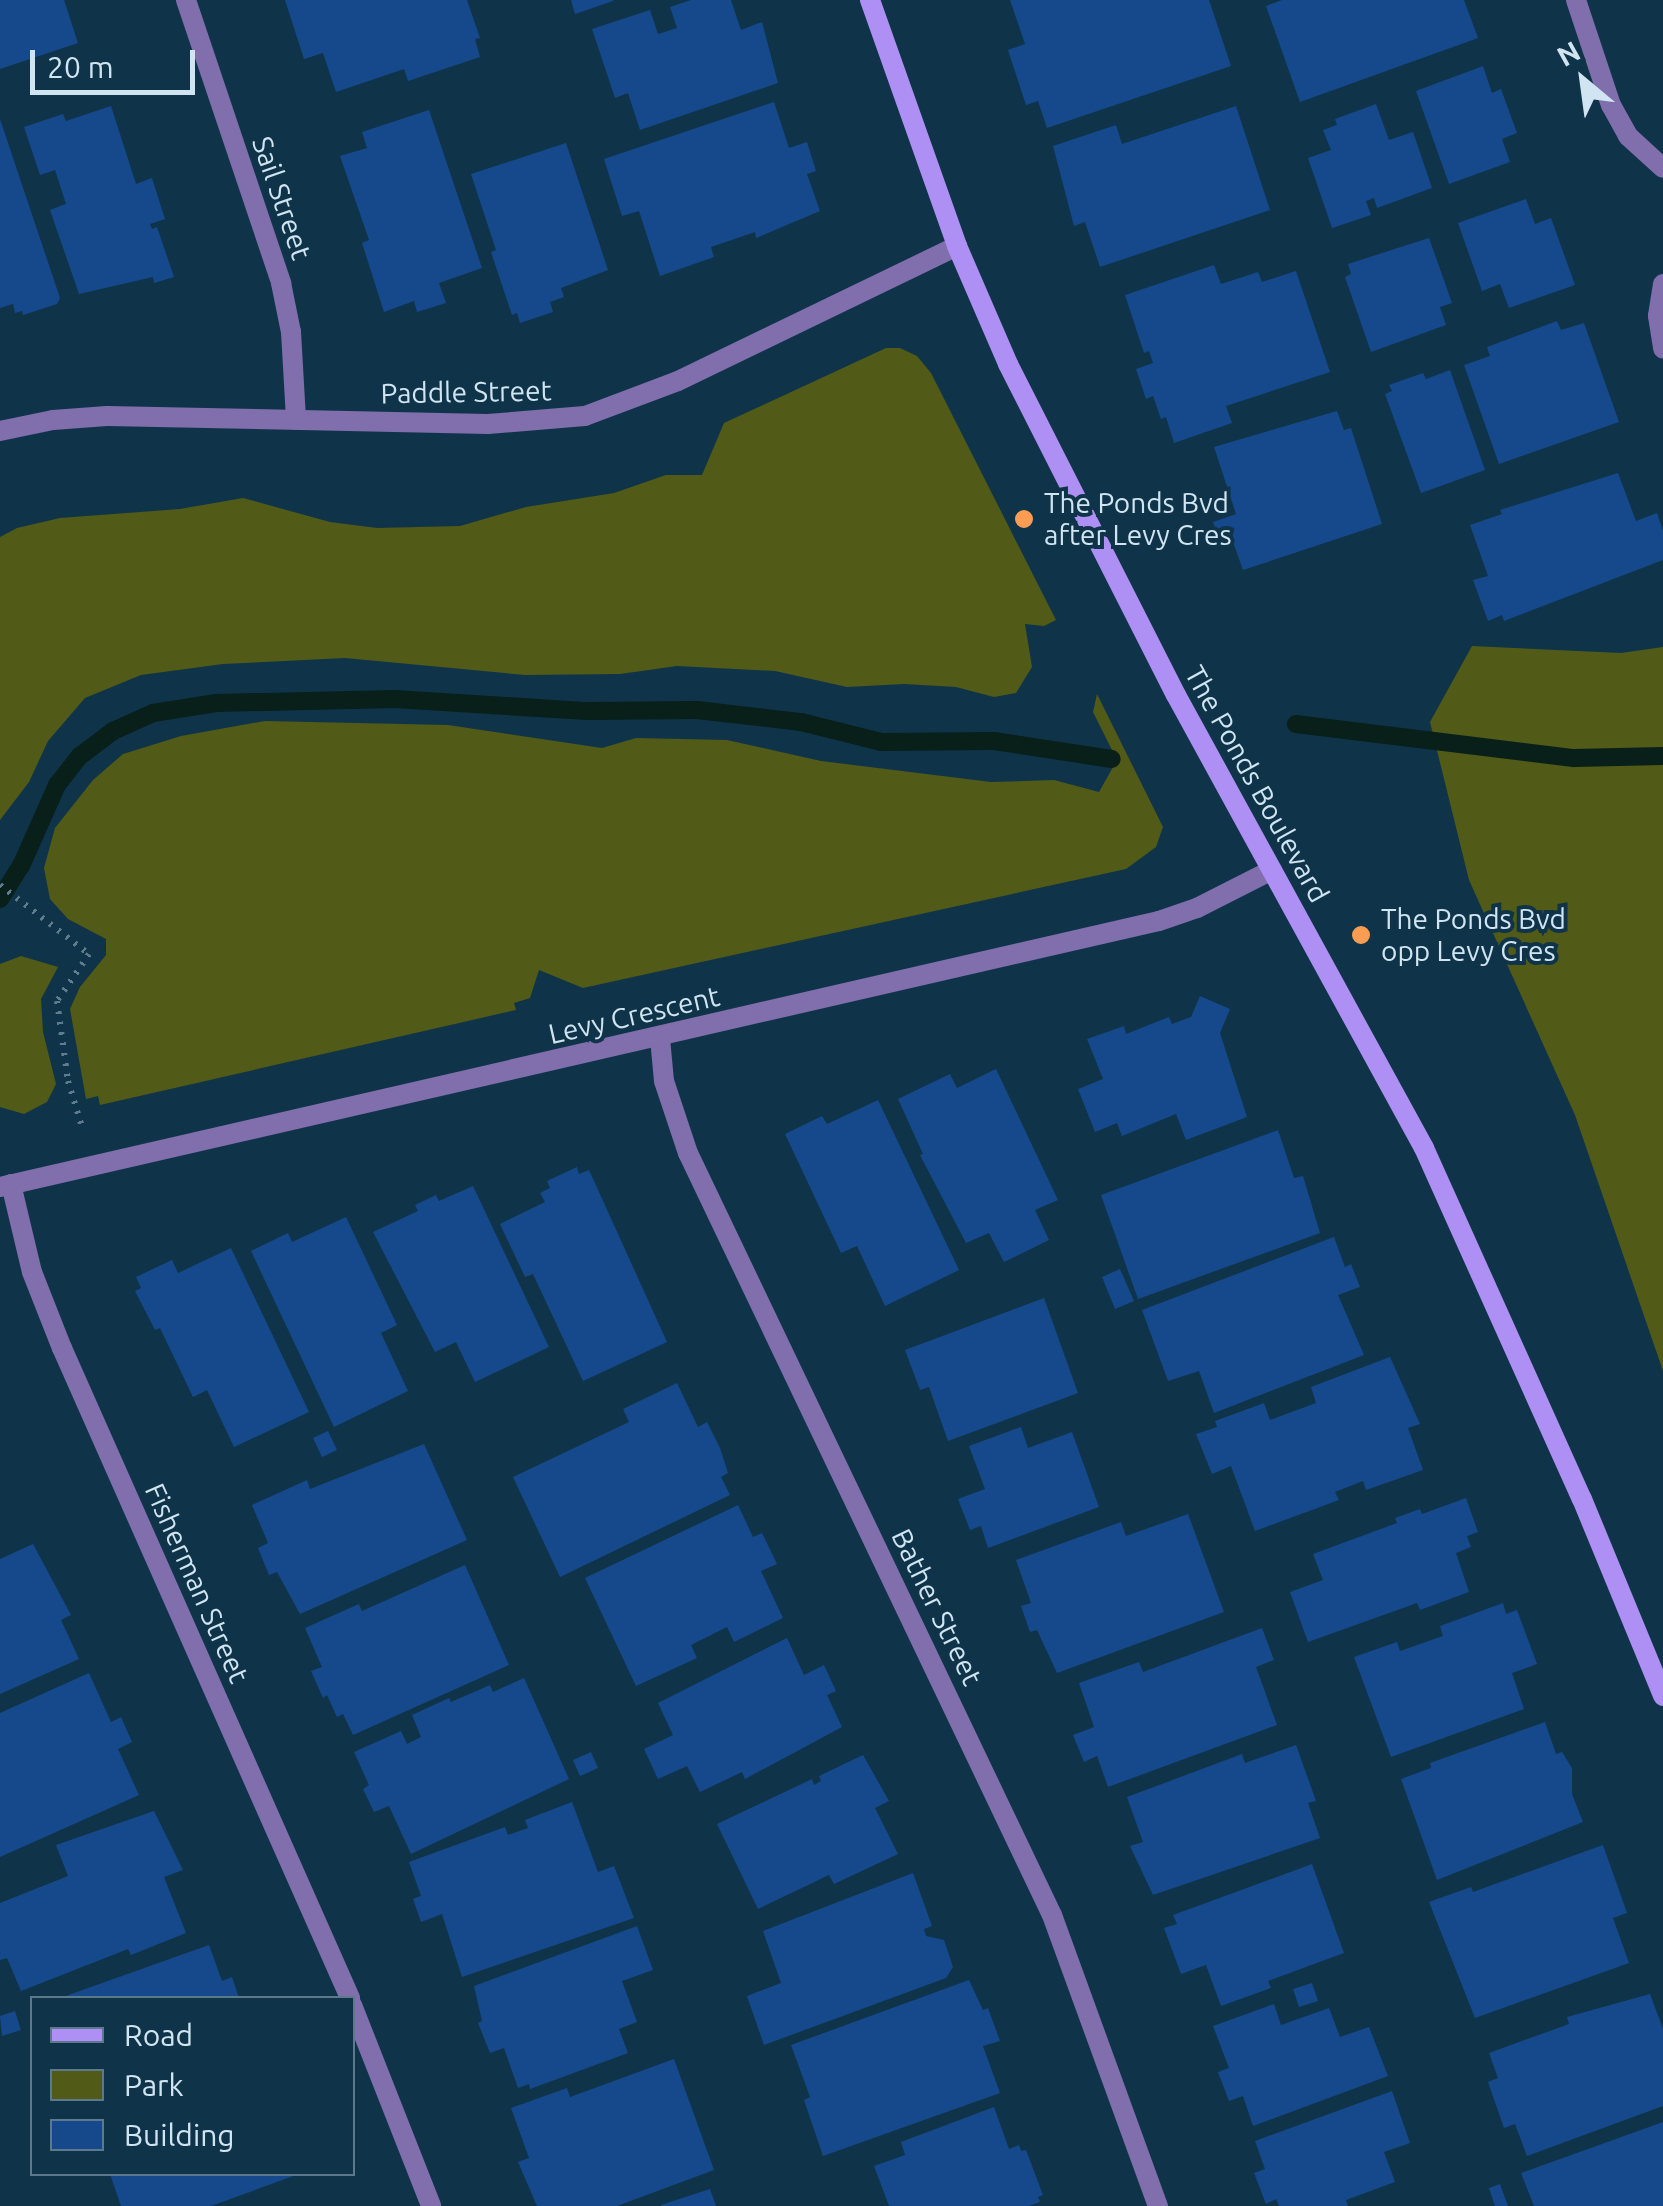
<!DOCTYPE html>
<style>
body{margin:0}
#map{position:relative;width:1663px;height:2206px;overflow:hidden;background:#0f3449;font-family:Ubuntu,sans-serif}
div>[style]{position:absolute}
[style*='--x']{left:calc(var(--x)*1px);top:calc(var(--y)*1px);width:calc(var(--w)*1px);rotate:calc(var(--a)*1deg)}
.green>*{inset:0;background:#515a17}
.stream>*{height:18px;margin:-9px;padding:0 9px;transform-origin:9px;border-radius:9px;background:#081f1a}
.building>*{inset:0;background:#15498b}
.path>*{height:6px;margin-top:-3px;transform-origin:0;background:repeating-linear-gradient(90deg,#5f7d8f 0 2.5px,transparent 0 10.5px)}
.lane>*{height:20px;margin:-10px;padding:0 10px;transform-origin:10px;border-radius:10px;background:#806ead}
.street>*{height:20px;margin:-10px;padding:0 10px;transform-origin:10px;border-radius:10px;background:#806ead}
.secondary>*{height:20px;margin:-10px;padding:0 10px;transform-origin:10px;border-radius:10px;background:#ae8ff4}
.dots>*{width:28px;height:28px;translate:-50% -50%;box-sizing:border-box;border:5px solid #0f3449;border-radius:50%}
span{translate:-50% -50%;white-space:nowrap;text-align:center;line-height:1.15;-webkit-text-stroke:8px #0f3449;paint-order:stroke}
.street-label{font-size:28px;color:#d0e4f1}
.poi-label{font-size:28px;color:#d0e4f1}
.left{translate:0 -50%;text-align:left}
.legend{position:absolute;left:30px;top:1996px;width:325px;height:180px;box-sizing:border-box;background:#0f3449;border:2px solid #5c7a8c;margin:0;padding:12px 18px;list-style:none;font-size:30px;color:#d0e4f1}
.legend li{display:flex;align-items:center;gap:20px;height:50px}
.legend b{width:50px;border:2px solid #5c7a8c}
.north{position:absolute;left:1533px;top:30px;width:100px;height:100px;-webkit-text-stroke:8px #0f3449;paint-order:stroke;rotate:331deg;font-size:28px;font-weight:700;line-height:40px;text-align:center;color:#d0e4f1}
.north::after{content:'';display:block;margin:auto;width:35px;height:45px;background:#d0e4f1;clip-path:polygon(50% 0,100% 100%,50% 72%,0 100%)}
.scale{position:absolute;left:30px;top:50px;width:165px;height:45px;box-sizing:border-box;border:5px solid #d0e4f1;border-top:0;padding-left:12px;font-size:30px;line-height:35px;white-space:nowrap;color:#d0e4f1;-webkit-text-stroke:8px #0f3449;paint-order:stroke}
</style>
<div id="map">
<div class="green">
<div style="clip-path:polygon(886px 348px,900px 348px,917px 356px,931px 373px,1056px 620px,1044px 626px,1025px 624px,1032px 667px,1016px 693px,994px 697px,956px 687px,904px 684px,847px 687px,775px 671px,677px 666px,620px 674px,525px 675px,345px 658px,223px 664px,141px 675px,85px 698px,48px 741px,29px 782px,0 820px,0 537px,17px 528px,60px 518px,180px 509px,243px 498px,330px 522px,377px 528px,460px 526px,526px 507px,614px 493px,666px 475px,702px 475px,724px 423px)"></div>
<div style="clip-path:polygon(1472px 646px,1621px 653px,1663px 647px,1663px 1371px,1575px 1115px,1469px 880px,1430px 722px)"></div>
<div style="clip-path:polygon(1097px 694px,1163px 827px,1156px 847px,1126px 869px,583px 988px,539px 970px,530px 998px,514px 1003px,516px 1010px,100px 1105px,98px 1096px,86px 1099px,70px 1009px,80px 987px,106px 955px,106px 939px,68px 919px,50px 899px,44px 868px,55px 828px,93px 780px,123px 754px,181px 736px,265px 721px,448px 725px,602px 748px,636px 738px,727px 740px,821px 761px,991px 782px,1054px 780px,1099px 792px,1117px 760px,1093px 712px)"></div>
<div style="clip-path:polygon(21px 956px,58px 967px,41px 999px,43px 1032px,56px 1084px,47px 1102px,24px 1114px,0 1107px,0 964px)"></div>
</div>
<div class="stream">
<div style="--x:1296;--y:724;--w:280;--a:7"></div>
<div style="--x:1574;--y:758;--w:89;--a:-1.3"></div>
<div style="--x:0;--y:899;--w:39;--a:-58"></div>
<div style="--x:21;--y:866;--w:89;--a:-66"></div>
<div style="--x:57;--y:785;--w:37;--a:-52"></div>
<div style="--x:80;--y:756;--w:41;--a:-37.1"></div>
<div style="--x:113;--y:731;--w:44;--a:-24.2"></div>
<div style="--x:153;--y:713;--w:64;--a:-9"></div>
<div style="--x:216;--y:703;--w:179;--a:-1.3"></div>
<div style="--x:395;--y:699;--w:193;--a:3.6"></div>
<div style="--x:588;--y:711;--w:109;--a:-0.5"></div>
<div style="--x:697;--y:710;--w:105;--a:6.6"></div>
<div style="--x:801;--y:722;--w:82;--a:14"></div>
<div style="--x:881;--y:742;--w:113;--a:-0.5"></div>
<div style="--x:994;--y:741;--w:119;--a:8.7"></div>
</div>
<div class="building">
<div style="clip-path:polygon(0 0,64px 0,78px 43px,0 69px)"></div>
<div style="clip-path:polygon(285px 0,467px 0,480px 38px,475px 39px,480px 57px,408px 81px,404px 69px,336px 92px,323px 53px,304px 59px)"></div>
<div style="clip-path:polygon(571px 0,613px 0,613px 1px,575px 14px)"></div>
<div style="clip-path:polygon(691px 0,731px 0,741px 30px,762px 22px,778px 83px,640px 130px,628px 93px,615px 98px,592px 29px,650px 10px,658px 34px,677px 28px,670px 7px)"></div>
<div style="clip-path:polygon(1010px 0,1209px 0,1231px 66px,1047px 128px,1038px 101px,1026px 105px,1008px 50px,1025px 44px)"></div>
<div style="clip-path:polygon(1282px 0,1464px 0,1478px 38px,1300px 102px,1266px 6px)"></div>
<div style="clip-path:polygon(1483px 66px,1492px 93px,1501px 89px,1517px 133px,1502px 139px,1510px 162px,1449px 184px,1416px 91px)"></div>
<div style="clip-path:polygon(774px 102px,789px 148px,807px 142px,816px 171px,807px 174px,820px 211px,756px 238px,755px 232px,711px 247px,714px 257px,660px 276px,639px 211px,622px 216px,604px 159px)"></div>
<div style="clip-path:polygon(1376px 104px,1389px 140px,1413px 132px,1432px 188px,1377px 208px,1374px 198px,1366px 201px,1371px 215px,1332px 228px,1308px 158px,1331px 150px,1323px 130px,1337px 125px,1335px 119px)"></div>
<div style="clip-path:polygon(111px 106px,136px 184px,152px 178px,165px 219px,150px 224px,152px 229px,157px 227px,174px 277px,154px 283px,153px 277px,79px 294px,50px 210px,66px 204px,55px 170px,40px 175px,24px 127px,63px 114px,66px 121px)"></div>
<div style="clip-path:polygon(1236px 106px,1270px 210px,1100px 267px,1085px 222px,1074px 226px,1053px 146px,1116px 125px,1122px 144px)"></div>
<div style="clip-path:polygon(429px 110px,482px 268px,439px 283px,446px 303px,417px 312px,414px 301px,384px 312px,362px 243px,369px 240px,340px 156px,367px 148px,362px 132px)"></div>
<div style="clip-path:polygon(0 119px,60px 298px,57px 304px,23px 315px,22px 311px,15px 313px,13px 304px,0 308px)"></div>
<div style="clip-path:polygon(566px 143px,608px 270px,561px 288px,564px 297px,550px 302px,553px 312px,520px 323px,517px 313px,512px 315px,491px 252px,496px 250px,471px 174px)"></div>
<div style="clip-path:polygon(1526px 199px,1535px 224px,1551px 218px,1575px 285px,1509px 308px,1500px 284px,1482px 291px,1458px 223px)"></div>
<div style="clip-path:polygon(1429px 238px,1452px 303px,1440px 307px,1446px 325px,1371px 352px,1345px 277px,1351px 274px,1348px 264px)"></div>
<div style="clip-path:polygon(1214px 265px,1221px 284px,1258px 272px,1262px 282px,1296px 271px,1330px 372px,1226px 406px,1232px 423px,1174px 443px,1166px 417px,1161px 419px,1153px 396px,1146px 399px,1136px 369px,1153px 363px,1149px 351px,1144px 353px,1125px 295px)"></div>
<div style="clip-path:polygon(1557px 321px,1561px 330px,1584px 323px,1619px 422px,1499px 464px,1464px 365px,1490px 356px,1487px 347px)"></div>
<div style="clip-path:polygon(1450px 370px,1485px 470px,1421px 493px,1385px 394px,1392px 391px,1389px 385px,1423px 373px,1426px 379px)"></div>
<div style="clip-path:polygon(1337px 411px,1344px 430px,1351px 428px,1382px 524px,1243px 570px,1233px 542px,1221px 547px,1213px 522px,1236px 514px,1214px 447px)"></div>
<div style="clip-path:polygon(1618px 473px,1636px 521px,1657px 513px,1663px 531px,1663px 560px,1504px 621px,1502px 615px,1488px 621px,1473px 580px,1488px 576px,1470px 525px,1502px 514px,1500px 510px)"></div>
<div style="clip-path:polygon(1200px 996px,1230px 1009px,1220px 1033px,1247px 1117px,1186px 1140px,1176px 1114px,1122px 1136px,1117px 1123px,1095px 1132px,1078px 1089px,1103px 1079px,1087px 1039px,1124px 1026px,1126px 1034px,1169px 1017px,1172px 1024px,1191px 1017px)"></div>
<div style="clip-path:polygon(996px 1069px,1058px 1200px,1035px 1210px,1049px 1240px,1004px 1262px,989px 1233px,966px 1243px,920px 1155px,923px 1154px,898px 1099px,950px 1074px,957px 1088px)"></div>
<div style="clip-path:polygon(878px 1100px,959px 1270px,885px 1306px,857px 1246px,841px 1253px,785px 1134px,822px 1116px,827px 1124px)"></div>
<div style="clip-path:polygon(1278px 1130px,1294px 1178px,1303px 1176px,1320px 1233px,1138px 1299px,1101px 1195px)"></div>
<div style="clip-path:polygon(577px 1167px,579px 1174px,589px 1170px,667px 1342px,583px 1381px,533px 1274px,525px 1277px,500px 1224px,545px 1202px,540px 1193px,550px 1188px,547px 1181px)"></div>
<div style="clip-path:polygon(473px 1186px,549px 1347px,475px 1382px,456px 1342px,435px 1352px,373px 1232px,418px 1211px,415px 1205px,436px 1195px,439px 1201px)"></div>
<div style="clip-path:polygon(346px 1217px,397px 1325px,381px 1333px,408px 1391px,334px 1427px,251px 1251px,288px 1233px,292px 1242px)"></div>
<div style="clip-path:polygon(1334px 1237px,1345px 1267px,1351px 1264px,1360px 1287px,1338px 1295px,1364px 1355px,1214px 1413px,1199px 1371px,1168px 1381px,1142px 1310px)"></div>
<div style="clip-path:polygon(231px 1248px,309px 1412px,234px 1447px,207px 1390px,193px 1397px,160px 1328px,155px 1330px,135px 1291px,141px 1288px,136px 1277px,172px 1260px,178px 1273px)"></div>
<div style="clip-path:polygon(1120px 1269px,1134px 1301px,1115px 1309px,1102px 1277px)"></div>
<div style="clip-path:polygon(1044px 1298px,1078px 1393px,948px 1441px,929px 1387px,920px 1390px,905px 1350px)"></div>
<div style="clip-path:polygon(1390px 1357px,1420px 1424px,1408px 1428px,1423px 1470px,1366px 1490px,1363px 1481px,1335px 1492px,1339px 1500px,1255px 1531px,1231px 1466px,1212px 1474px,1196px 1434px,1217px 1427px,1215px 1421px,1264px 1403px,1270px 1420px,1316px 1403px,1311px 1387px)"></div>
<div style="clip-path:polygon(677px 1383px,698px 1427px,707px 1422px,720px 1448px,728px 1473px,721px 1477px,730px 1495px,560px 1577px,513px 1477px,629px 1422px,623px 1409px)"></div>
<div style="clip-path:polygon(1021px 1427px,1028px 1448px,1072px 1432px,1099px 1507px,988px 1548px,981px 1526px,970px 1530px,958px 1499px,985px 1489px,969px 1446px)"></div>
<div style="clip-path:polygon(328px 1431px,337px 1450px,322px 1457px,313px 1438px)"></div>
<div style="clip-path:polygon(424px 1444px,467px 1540px,300px 1614px,277px 1572px,269px 1575px,258px 1548px,268px 1543px,252px 1505px,307px 1480px,310px 1489px)"></div>
<div style="clip-path:polygon(1466px 1498px,1478px 1532px,1467px 1536px,1471px 1547px,1456px 1553px,1469px 1592px,1420px 1610px,1417px 1603px,1308px 1642px,1290px 1592px,1323px 1580px,1313px 1554px,1397px 1523px,1395px 1518px,1420px 1509px,1422px 1514px)"></div>
<div style="clip-path:polygon(738px 1505px,753px 1537px,762px 1533px,777px 1564px,761px 1571px,783px 1618px,734px 1642px,727px 1627px,691px 1645px,697px 1658px,636px 1686px,585px 1578px)"></div>
<div style="clip-path:polygon(1188px 1514px,1224px 1612px,1057px 1673px,1037px 1630px,1030px 1632px,1021px 1606px,1031px 1603px,1016px 1560px,1121px 1522px,1126px 1536px)"></div>
<div style="clip-path:polygon(33px 1544px,71px 1615px,61px 1620px,79px 1659px,0 1694px,0 1559px)"></div>
<div style="clip-path:polygon(465px 1565px,509px 1665px,353px 1735px,343px 1714px,337px 1717px,327px 1695px,323px 1698px,311px 1671px,322px 1667px,305px 1628px,359px 1604px,362px 1611px)"></div>
<div style="clip-path:polygon(1503px 1603px,1506px 1614px,1517px 1610px,1537px 1664px,1512px 1673px,1524px 1709px,1391px 1757px,1354px 1657px,1397px 1642px,1400px 1651px,1443px 1636px,1440px 1626px)"></div>
<div style="clip-path:polygon(1262px 1628px,1274px 1660px,1256px 1667px,1277px 1725px,1108px 1787px,1097px 1756px,1084px 1762px,1073px 1735px,1094px 1727px,1079px 1683px,1139px 1662px,1143px 1672px)"></div>
<div style="clip-path:polygon(787px 1638px,804px 1675px,824px 1665px,836px 1691px,827px 1695px,842px 1727px,745px 1779px,742px 1772px,700px 1792px,687px 1766px,658px 1779px,644px 1749px,673px 1735px,658px 1703px)"></div>
<div style="clip-path:polygon(89px 1673px,111px 1722px,121px 1717px,132px 1742px,118px 1749px,139px 1795px,0 1857px,0 1713px)"></div>
<div style="clip-path:polygon(524px 1678px,569px 1779px,411px 1854px,389px 1806px,374px 1812px,363px 1789px,369px 1785px,354px 1752px,401px 1731px,407px 1744px,421px 1737px,412px 1715px,449px 1698px,451px 1702px,490px 1685px,493px 1692px)"></div>
<div style="clip-path:polygon(1545px 1722px,1556px 1754px,1562px 1752px,1572px 1768px,1572px 1794px,1583px 1822px,1437px 1880px,1401px 1779px,1431px 1768px,1430px 1763px)"></div>
<div style="clip-path:polygon(1296px 1745px,1316px 1801px,1308px 1803px,1320px 1838px,1153px 1895px,1130px 1846px,1143px 1842px,1127px 1797px,1242px 1754px,1245px 1763px)"></div>
<div style="clip-path:polygon(591px 1752px,598px 1768px,580px 1776px,573px 1760px)"></div>
<div style="clip-path:polygon(863px 1755px,889px 1801px,875px 1808px,898px 1854px,834px 1884px,829px 1875px,758px 1909px,717px 1824px,812px 1779px,814px 1785px,821px 1781px,819px 1776px)"></div>
<div style="clip-path:polygon(572px 1802px,598px 1872px,614px 1866px,634px 1918px,462px 1977px,442px 1914px,421px 1922px,413px 1899px,421px 1896px,409px 1862px,505px 1827px,508px 1835px,528px 1828px,525px 1820px)"></div>
<div style="clip-path:polygon(154px 1811px,183px 1870px,164px 1877px,186px 1933px,131px 1955px,128px 1949px,21px 1991px,7px 1958px,0 1960px,0 1903px,68px 1876px,56px 1845px)"></div>
<div style="clip-path:polygon(1603px 1845px,1627px 1913px,1613px 1918px,1629px 1963px,1475px 2018px,1429px 1902px,1471px 1887px,1473px 1892px)"></div>
<div style="clip-path:polygon(1312px 1864px,1344px 1953px,1268px 1981px,1271px 1988px,1221px 2006px,1206px 1965px,1181px 1974px,1164px 1928px,1177px 1924px,1173px 1915px)"></div>
<div style="clip-path:polygon(913px 1873px,932px 1926px,924px 1929px,926px 1936px,944px 1940px,953px 1967px,946px 1978px,764px 2045px,747px 1996px,781px 1983px,763px 1931px)"></div>
<div style="clip-path:polygon(637px 1926px,653px 1970px,622px 1981px,637px 2022px,619px 2029px,628px 2053px,530px 2089px,529px 2084px,518px 2088px,504px 2048px,490px 2053px,478px 2023px,482px 2021px,474px 1986px)"></div>
<div style="clip-path:polygon(209px 1945px,222px 1981px,232px 1977px,239px 1998px,60px 1998px)"></div>
<div style="clip-path:polygon(969px 1980px,983px 2010px,988px 2008px,1000px 2041px,983px 2046px,1000px 2093px,823px 2156px,804px 2100px,810px 2097px,791px 2045px)"></div>
<div style="clip-path:polygon(1312px 1983px,1318px 2001px,1299px 2007px,1293px 1989px)"></div>
<div style="clip-path:polygon(1650px 1994px,1663px 2029px,1663px 2106px,1527px 2156px,1515px 2124px,1504px 2128px,1488px 2082px,1498px 2078px,1489px 2053px,1569px 2024px,1567px 2017px)"></div>
<div style="clip-path:polygon(1274px 2004px,1281px 2025px,1329px 2008px,1340px 2037px,1369px 2027px,1388px 2076px,1253px 2126px,1243px 2096px,1229px 2101px,1218px 2072px,1229px 2068px,1213px 2026px)"></div>
<div style="clip-path:polygon(15px 2011px,21px 2030px,2px 2036px,0 2016px)"></div>
<div style="clip-path:polygon(674px 2059px,714px 2170px,617px 2206px,537px 2206px,518px 2162px,529px 2158px,511px 2108px,567px 2088px,570px 2097px)"></div>
<div style="clip-path:polygon(1392px 2091px,1410px 2143px,1384px 2152px,1395px 2182px,1346px 2200px,1348px 2206px,1279px 2206px,1276px 2199px,1266px 2204px,1254px 2173px,1265px 2169px,1255px 2141px)"></div>
<div style="clip-path:polygon(994px 2107px,1009px 2149px,1019px 2145px,1021px 2151px,1026px 2150px,1043px 2195px,1038px 2197px,1040px 2202px,1029px 2206px,889px 2206px,874px 2166px,905px 2155px,901px 2142px)"></div>
<div style="clip-path:polygon(1663px 2122px,1663px 2206px,1534px 2206px,1521px 2173px)"></div>
<div style="clip-path:polygon(110px 2174px,299px 2174px,211px 2206px,121px 2206px)"></div>
<div style="clip-path:polygon(1500px 2184px,1508px 2206px,1495px 2206px,1489px 2188px)"></div>
<div style="clip-path:polygon(710px 2189px,716px 2206px,661px 2206px,661px 2205px)"></div>
</div>
<div class="path">
<div style="--x:0;--y:885;--w:113;--a:37.8"></div>
<div style="--x:89;--y:954;--w:57;--a:124.2"></div>
<div style="--x:57;--y:1001;--w:81;--a:82.2"></div>
<div style="--x:68;--y:1081;--w:48;--a:73.1"></div>
</div>
<div class="lane">
<div style="--x:1663;--y:284;--w:32;--a:99"></div>
<div style="--x:1658;--y:316;--w:33;--a:81"></div>
</div>
<div class="street">
<div style="--x:186;--y:0;--w:299;--a:71.4"></div>
<div style="--x:281;--y:283;--w:50;--a:78.5"></div>
<div style="--x:291;--y:332;--w:88;--a:86.7"></div>
<div style="--x:1576;--y:0;--w:111;--a:71.6"></div>
<div style="--x:1611;--y:105;--w:35;--a:61"></div>
<div style="--x:1628;--y:136;--w:47;--a:42.4"></div>
<div style="--x:0;--y:431;--w:54;--a:-11.7"></div>
<div style="--x:53;--y:420;--w:54;--a:-4.2"></div>
<div style="--x:107;--y:416;--w:381;--a:1.2"></div>
<div style="--x:488;--y:424;--w:97;--a:-4.7"></div>
<div style="--x:585;--y:416;--w:99;--a:-20.6"></div>
<div style="--x:678;--y:381;--w:310;--a:-25.8"></div>
<div style="--x:660;--y:1038;--w:43;--a:84.7"></div>
<div style="--x:664;--y:1081;--w:76;--a:71.6"></div>
<div style="--x:688;--y:1153;--w:844;--a:64.47"></div>
<div style="--x:1052;--y:1915;--w:310;--a:70"></div>
<div style="--x:11;--y:1184;--w:90;--a:76.6"></div>
<div style="--x:32;--y:1272;--w:82;--a:68.5"></div>
<div style="--x:62;--y:1348;--w:711;--a:66.1"></div>
<div style="--x:0;--y:1187;--w:1189;--a:-12.93"></div>
<div style="--x:1159;--y:921;--w:40;--a:-18.9"></div>
<div style="--x:1197;--y:908;--w:84;--a:-26.9"></div>
<div style="--x:352;--y:2005;--w:216;--a:68.5"></div>
</div>
<div class="secondary">
<div style="--x:870;--y:0;--w:261;--a:70.5"></div>
<div style="--x:957;--y:246;--w:129;--a:66.6"></div>
<div style="--x:1008;--y:364;--w:371;--a:63.1"></div>
<div style="--x:1176;--y:695;--w:516;--a:61.3"></div>
<div style="--x:1424;--y:1148;--w:385;--a:65.8"></div>
<div style="--x:1582;--y:1499;--w:213;--a:67.6"></div>
</div>
<div class="dots">
<div style="left:1024px;top:519px;background:#fc9d53"></div>
<div style="left:1361px;top:935px;background:#fc9d53"></div>
</div>
<div class="street-label">
<span style="left:282px;top:198px;rotate:71deg">Sail Street</span>
<span style="left:466px;top:392px;rotate:-1deg">Paddle Street</span>
<span style="left:1257px;top:784px;rotate:61deg">The Ponds Boulevard</span>
<span style="left:634px;top:1015px;rotate:-13deg">Levy Crescent</span>
<span style="left:197px;top:1583px;rotate:66deg">Fisherman Street</span>
<span style="left:937px;top:1607px;rotate:64deg">Bather Street</span>
</div>
<div class="poi-label">
<span class="left" style="left:1044px;top:519px">The Ponds Bvd<br>after Levy Cres</span>
<span class="left" style="left:1381px;top:935px">The Ponds Bvd<br>opp Levy Cres</span>
</div>
<ul class="legend">
<li><b style="height:12px;background:#ae8ff4"></b>Road</li>
<li><b style="height:28px;background:#515a17"></b>Park</li>
<li><b style="height:28px;background:#15498b"></b>Building</li>
</ul>
<div class="north">N</div>
<div class="scale">20 m</div>
</div>
